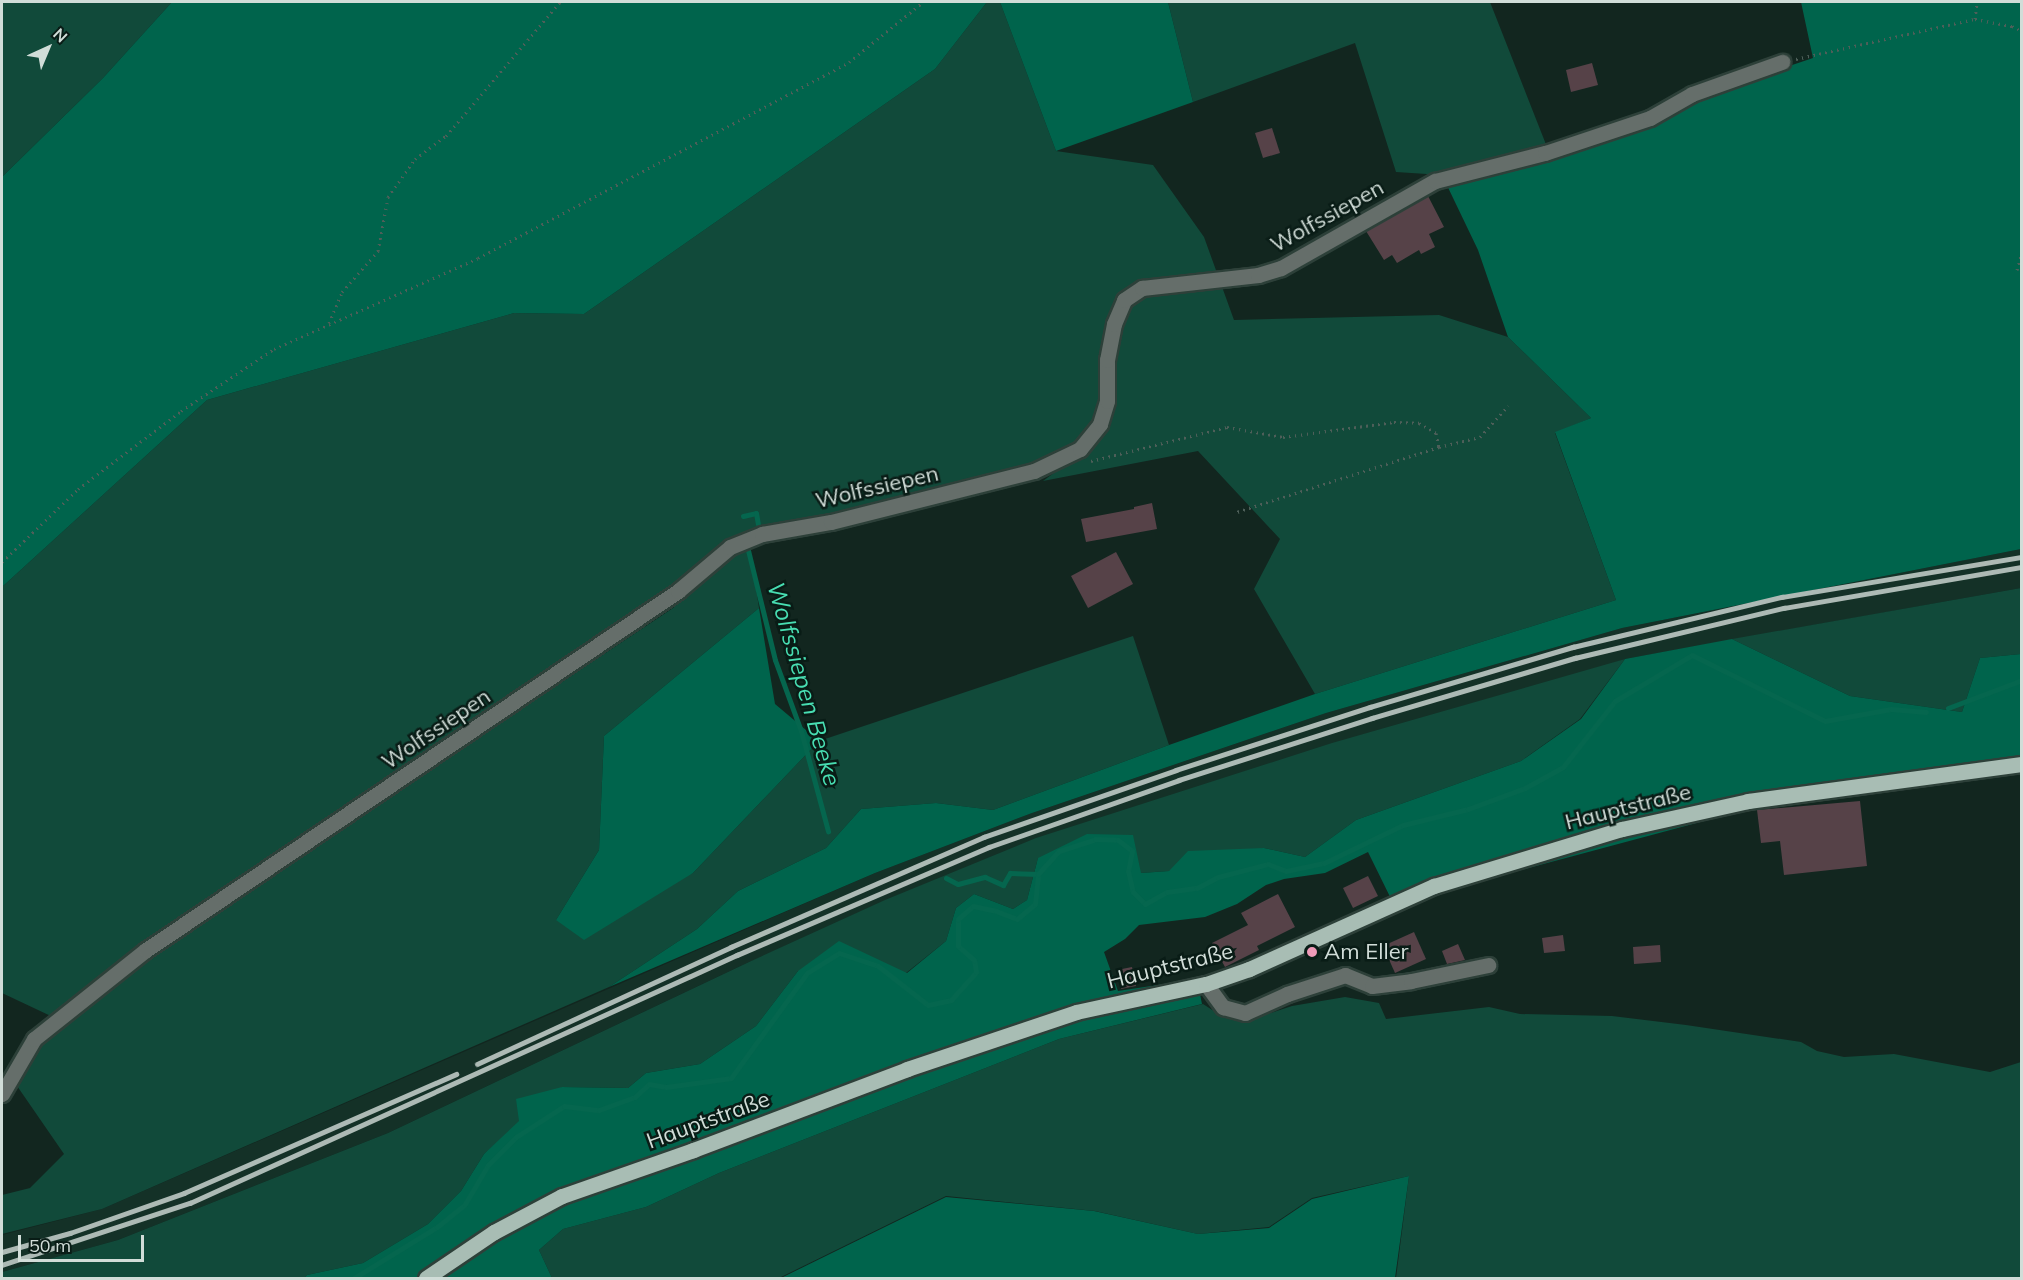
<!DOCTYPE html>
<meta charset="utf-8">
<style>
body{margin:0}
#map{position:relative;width:2023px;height:1280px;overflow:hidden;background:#12261f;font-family:Mulish,sans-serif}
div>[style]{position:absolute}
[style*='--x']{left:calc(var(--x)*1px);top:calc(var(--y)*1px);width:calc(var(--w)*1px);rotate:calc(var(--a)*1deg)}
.built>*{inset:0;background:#143127}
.green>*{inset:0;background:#114a3a}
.forest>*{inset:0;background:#00644c}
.stream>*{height:5px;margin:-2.5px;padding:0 2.5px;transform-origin:2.5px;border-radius:2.5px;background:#05664e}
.building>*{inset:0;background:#564248}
.path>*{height:3px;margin-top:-1.5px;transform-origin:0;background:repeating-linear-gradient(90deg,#4e5f59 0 1.5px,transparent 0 6px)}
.roads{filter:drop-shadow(2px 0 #2d4039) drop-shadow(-2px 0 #2d4039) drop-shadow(0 2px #2d4039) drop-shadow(0 -2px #2d4039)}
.minor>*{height:15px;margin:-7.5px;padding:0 7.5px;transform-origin:7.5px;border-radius:7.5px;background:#656e6a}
.major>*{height:15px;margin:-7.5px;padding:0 7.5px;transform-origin:7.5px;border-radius:7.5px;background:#a8bdb4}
.rail>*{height:4.5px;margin:-2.25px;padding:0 2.25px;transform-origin:2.25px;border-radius:2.25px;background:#adbab5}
.dots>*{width:16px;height:16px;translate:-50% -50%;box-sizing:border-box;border:3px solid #091c16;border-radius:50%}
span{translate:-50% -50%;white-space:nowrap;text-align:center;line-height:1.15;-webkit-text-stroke:5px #091c16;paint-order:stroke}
.street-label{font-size:22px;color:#d1ddd8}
.poi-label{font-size:22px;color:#d1ddd8}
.left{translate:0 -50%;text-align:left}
.water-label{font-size:24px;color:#48deb2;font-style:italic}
.frame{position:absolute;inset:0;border:3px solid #d1ddd8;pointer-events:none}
.north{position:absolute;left:18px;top:18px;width:60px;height:60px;-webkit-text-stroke:4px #091c16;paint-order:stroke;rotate:44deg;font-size:16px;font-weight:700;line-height:24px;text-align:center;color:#d1ddd8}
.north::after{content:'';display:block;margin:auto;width:21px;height:27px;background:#d1ddd8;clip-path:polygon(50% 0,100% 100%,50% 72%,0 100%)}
.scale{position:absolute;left:18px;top:1235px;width:126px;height:27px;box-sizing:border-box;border:3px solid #d1ddd8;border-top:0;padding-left:8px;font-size:18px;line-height:21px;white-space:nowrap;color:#d1ddd8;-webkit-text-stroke:4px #091c16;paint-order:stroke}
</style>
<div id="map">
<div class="built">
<div style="clip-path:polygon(2021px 549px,2021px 588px,1625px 659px,749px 962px,388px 1133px,118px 1240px,2px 1272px,2px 1235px,102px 1209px,875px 873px,1032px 813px,1326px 713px,1622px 628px)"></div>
</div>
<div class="green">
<div style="clip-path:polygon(2px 2px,172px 2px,103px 78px,2px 177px)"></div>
<div style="clip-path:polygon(987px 2px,1000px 2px,1056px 151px,1153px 165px,1204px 237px,1234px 320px,1439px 315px,1508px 337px,1591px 418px,1555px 433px,1616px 600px,1315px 694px,1254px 589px,1280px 539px,1198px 451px,1043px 481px,1059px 469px,1037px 462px,733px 539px,673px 588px,55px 1018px,2px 993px,2px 587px,207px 400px,514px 313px,584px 314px,935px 69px)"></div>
<div style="clip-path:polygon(1168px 2px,1490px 2px,1547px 147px,1442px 175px,1396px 172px,1355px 43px,1193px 102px)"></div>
<div style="clip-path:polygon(750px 549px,759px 608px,604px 736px,599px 850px,556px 920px,693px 873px,819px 741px,1133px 636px,1169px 745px,993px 810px,936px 803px,861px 809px,826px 848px,738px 891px,697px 929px,609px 987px,102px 1209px,2px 1234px,2px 1195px,30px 1188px,64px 1154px,15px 1083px,40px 1045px,146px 959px,673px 608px,732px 555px)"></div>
<div style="clip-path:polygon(2021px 588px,2021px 654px,1980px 658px,1962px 712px,1850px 696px,1732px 639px)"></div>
<div style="clip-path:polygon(1625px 659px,1580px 719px,1521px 761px,1356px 820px,1305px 857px,1264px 848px,1169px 871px,1141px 873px,1038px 858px,1027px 900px,1013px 909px,974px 894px,956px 908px,946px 941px,906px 973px,798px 971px,756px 1026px,700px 1064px,646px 1073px,628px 1088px,562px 1087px,484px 1154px,461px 1191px,428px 1224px,363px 1263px,307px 1275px,304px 1278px,2px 1278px,2px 1272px,118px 1240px,388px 1133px,749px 962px,885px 900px,1036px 838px,1332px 743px)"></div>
<div style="clip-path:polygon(1345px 997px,1379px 1003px,1386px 1019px,1489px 1007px,1520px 1014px,1612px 1016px,1686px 1025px,1801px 1042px,1817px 1051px,1844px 1057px,1894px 1054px,1990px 1072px,2021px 1062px,2021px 1278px,1396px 1278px,1409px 1176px,1312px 1198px,1269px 1227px,1198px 1234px,1095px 1211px,946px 1196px,779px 1278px,552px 1278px,539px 1250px,563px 1229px,646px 1207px,719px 1173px,1059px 1039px,1203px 1004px,1217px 1013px,1246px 1021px,1292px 1006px)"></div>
</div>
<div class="forest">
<div style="clip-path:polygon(172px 2px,987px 2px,935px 69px,584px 314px,514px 313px,207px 400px,2px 587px,2px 177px,103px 78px)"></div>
<div style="clip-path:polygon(1000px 2px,1168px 2px,1193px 102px,1056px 151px)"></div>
<div style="clip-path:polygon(1801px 2px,2021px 2px,2021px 549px,1622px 628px,1326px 713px,1032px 813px,875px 873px,609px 987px,697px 929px,738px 891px,826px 848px,861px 809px,936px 803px,993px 810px,1169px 745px,1315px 694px,1616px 600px,1555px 432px,1591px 418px,1508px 337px,1478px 250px,1442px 175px,1547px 147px,1813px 58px)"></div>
<div style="clip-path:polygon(759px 608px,775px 704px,819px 741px,693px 873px,584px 940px,556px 920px,599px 850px,604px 736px)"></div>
<div style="clip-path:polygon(1732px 639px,1850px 696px,1962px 712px,1980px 658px,2021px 654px,2021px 773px,1745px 810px,1439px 892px,1397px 911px,1368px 852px,1325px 873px,1284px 879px,1266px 885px,1237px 904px,1205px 917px,1139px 925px,1125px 939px,1104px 952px,1118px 991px,1197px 979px,1202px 1004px,1059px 1039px,719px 1173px,646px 1207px,563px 1229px,539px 1250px,552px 1278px,304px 1278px,307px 1275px,363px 1263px,428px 1224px,461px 1191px,484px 1154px,519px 1121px,516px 1099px,562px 1087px,628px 1088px,646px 1073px,700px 1064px,756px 1026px,798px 971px,839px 941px,907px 973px,946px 941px,956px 908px,974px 894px,1013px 909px,1027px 900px,1038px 858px,1087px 834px,1133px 835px,1141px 873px,1169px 871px,1188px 851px,1264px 848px,1305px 857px,1356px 820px,1521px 761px,1581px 719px,1625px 659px)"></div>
<div style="clip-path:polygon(1409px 1176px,1395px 1278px,781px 1278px,946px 1197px,1094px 1211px,1198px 1234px,1269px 1228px,1312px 1199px)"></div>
</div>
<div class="stream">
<div style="--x:743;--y:516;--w:13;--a:-13"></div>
<div style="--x:756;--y:513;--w:11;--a:80"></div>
<div style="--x:747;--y:546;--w:117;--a:76.2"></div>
<div style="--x:775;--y:660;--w:76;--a:69.9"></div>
<div style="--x:801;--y:731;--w:104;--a:74.9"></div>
<div style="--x:1948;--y:708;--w:79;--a:-20.7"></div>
<div style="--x:946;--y:878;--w:13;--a:27"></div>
<div style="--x:958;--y:884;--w:28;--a:-15"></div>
<div style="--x:985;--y:877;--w:20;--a:24"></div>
<div style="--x:1003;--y:885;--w:14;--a:-60"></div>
<div style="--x:1010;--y:873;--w:28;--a:2"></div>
<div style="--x:354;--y:1278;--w:97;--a:-31.6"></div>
<div style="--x:437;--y:1227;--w:36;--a:-39"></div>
<div style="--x:465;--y:1204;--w:45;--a:-59.5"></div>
<div style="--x:488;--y:1165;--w:40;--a:-45"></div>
<div style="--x:516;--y:1137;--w:57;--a:-32.9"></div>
<div style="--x:564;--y:1106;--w:35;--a:7"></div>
<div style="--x:599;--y:1110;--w:38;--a:-20"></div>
<div style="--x:635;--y:1097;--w:19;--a:-43"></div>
<div style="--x:649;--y:1084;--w:17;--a:10"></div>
<div style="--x:666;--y:1087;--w:66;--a:-7.9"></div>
<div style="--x:731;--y:1078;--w:130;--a:-54.1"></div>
<div style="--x:807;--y:973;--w:38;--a:-32"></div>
<div style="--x:839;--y:953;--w:41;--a:18.4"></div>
<div style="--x:878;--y:966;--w:63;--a:38"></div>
<div style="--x:928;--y:1005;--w:24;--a:-12"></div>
<div style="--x:951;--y:1000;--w:38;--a:-48"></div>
<div style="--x:976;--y:972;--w:12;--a:-99"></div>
<div style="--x:974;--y:960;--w:21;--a:-139"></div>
<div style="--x:958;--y:946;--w:27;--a:-90"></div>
<div style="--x:958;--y:919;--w:20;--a:-41"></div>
<div style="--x:973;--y:906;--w:24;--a:12"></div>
<div style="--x:996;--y:911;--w:22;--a:21"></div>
<div style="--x:1017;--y:919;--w:23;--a:-40"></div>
<div style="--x:1035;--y:904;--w:30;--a:-84"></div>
<div style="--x:1038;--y:874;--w:31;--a:-48"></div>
<div style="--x:1059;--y:851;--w:38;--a:-18"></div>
<div style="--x:1095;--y:839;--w:23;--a:2"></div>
<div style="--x:1118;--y:840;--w:18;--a:38"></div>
<div style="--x:1132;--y:851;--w:20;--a:101"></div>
<div style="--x:1128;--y:871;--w:22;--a:77"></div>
<div style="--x:1133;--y:892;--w:17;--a:45"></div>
<div style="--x:1145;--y:904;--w:25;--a:-29"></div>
<div style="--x:1167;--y:892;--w:30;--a:-8"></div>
<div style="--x:1197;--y:888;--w:24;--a:-28"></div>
<div style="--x:1218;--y:877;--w:52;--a:-14.6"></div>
<div style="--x:1268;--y:864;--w:19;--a:21"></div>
<div style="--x:1286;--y:871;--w:39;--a:-12"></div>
<div style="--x:1324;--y:863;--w:88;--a:-25.7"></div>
<div style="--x:1403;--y:825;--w:67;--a:-13.8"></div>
<div style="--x:1468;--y:809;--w:61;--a:-20.2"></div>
<div style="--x:1525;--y:788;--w:43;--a:-28.9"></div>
<div style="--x:1563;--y:767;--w:84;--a:-51.8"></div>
<div style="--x:1615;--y:701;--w:90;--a:-30.9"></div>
<div style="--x:1692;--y:655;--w:148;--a:26.4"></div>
<div style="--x:1825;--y:721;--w:67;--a:-10.3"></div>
<div style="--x:1891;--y:709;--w:35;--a:5"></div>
</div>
<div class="building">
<div style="clip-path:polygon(1592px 63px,1598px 85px,1571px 92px,1566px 70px)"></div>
<div style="clip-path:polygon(1272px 128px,1280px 153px,1263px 158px,1255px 133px)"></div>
<div style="clip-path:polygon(1428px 196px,1444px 227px,1429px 234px,1435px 247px,1421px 254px,1419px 250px,1397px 263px,1392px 255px,1384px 260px,1366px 231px)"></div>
<div style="clip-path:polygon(1152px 503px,1157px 529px,1086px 542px,1081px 519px,1134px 509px,1134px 507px)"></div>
<div style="clip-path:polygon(1116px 552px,1133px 584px,1088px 608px,1071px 576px)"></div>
<div style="clip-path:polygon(1860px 801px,1867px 866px,1784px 875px,1780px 841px,1761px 843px,1757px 810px)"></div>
<div style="clip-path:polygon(1368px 876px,1378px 896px,1353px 908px,1343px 888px)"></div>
<div style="clip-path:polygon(1278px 894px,1295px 927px,1257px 946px,1259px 950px,1225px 967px,1212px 943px,1248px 925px,1241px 913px)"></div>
<div style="clip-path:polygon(1414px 932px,1426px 959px,1395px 973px,1383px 946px)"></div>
<div style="clip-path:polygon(1563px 935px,1565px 951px,1544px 953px,1542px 938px)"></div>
<div style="clip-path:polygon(1458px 944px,1465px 960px,1447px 964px,1442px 951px)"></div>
<div style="clip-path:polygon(1660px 945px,1661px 962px,1634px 964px,1633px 947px)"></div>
<div style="clip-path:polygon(1132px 967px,1136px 986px,1121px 989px,1117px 970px)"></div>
</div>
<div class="path">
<div style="--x:1975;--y:19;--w:38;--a:11"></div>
<div style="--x:2012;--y:26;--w:11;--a:27"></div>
<div style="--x:1796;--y:59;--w:183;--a:-12.6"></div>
<div style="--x:1975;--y:19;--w:17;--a:-83"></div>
<div style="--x:2017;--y:270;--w:20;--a:-75"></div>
<div style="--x:329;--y:323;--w:34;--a:-67"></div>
<div style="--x:342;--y:292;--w:55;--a:-48.7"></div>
<div style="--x:378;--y:251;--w:55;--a:-79.5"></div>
<div style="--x:388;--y:197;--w:47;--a:-54.6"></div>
<div style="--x:415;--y:159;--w:39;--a:-37"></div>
<div style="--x:446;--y:136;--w:176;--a:-49.6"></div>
<div style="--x:1439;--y:447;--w:42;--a:-13.7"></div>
<div style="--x:1480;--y:437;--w:42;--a:-47.9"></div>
<div style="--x:1091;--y:461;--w:140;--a:-14"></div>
<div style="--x:1227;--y:427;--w:57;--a:10.1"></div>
<div style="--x:1283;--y:437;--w:112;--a:-7.7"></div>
<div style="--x:1394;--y:422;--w:25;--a:2"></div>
<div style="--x:1419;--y:423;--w:20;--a:30"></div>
<div style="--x:1436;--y:433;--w:14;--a:78"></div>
<div style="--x:1439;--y:447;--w:215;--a:162.2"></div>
<div style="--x:2;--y:562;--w:105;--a:-43.8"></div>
<div style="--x:78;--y:489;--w:129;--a:-37.1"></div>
<div style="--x:181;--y:411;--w:112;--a:-33.7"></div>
<div style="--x:274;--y:349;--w:223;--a:-24"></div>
<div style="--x:478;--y:258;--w:420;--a:-27.8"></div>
<div style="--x:849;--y:62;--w:95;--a:-39"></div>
</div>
<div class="roads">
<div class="minor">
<div style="--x:1206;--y:984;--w:29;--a:54"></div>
<div style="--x:1223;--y:1007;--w:23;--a:15"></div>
<div style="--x:1245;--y:1013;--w:46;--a:-24.3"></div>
<div style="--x:1287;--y:994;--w:61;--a:-18.1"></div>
<div style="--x:1345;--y:975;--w:29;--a:22"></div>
<div style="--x:1372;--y:986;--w:39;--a:-7"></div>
<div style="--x:1411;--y:981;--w:79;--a:-11.7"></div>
<div style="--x:2;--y:1094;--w:64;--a:-59.8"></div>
<div style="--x:34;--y:1039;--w:143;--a:-38.5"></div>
<div style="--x:146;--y:950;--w:642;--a:-34.01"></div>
<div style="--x:678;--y:591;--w:68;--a:-40.2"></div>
<div style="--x:730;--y:547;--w:35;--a:-22"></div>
<div style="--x:762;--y:534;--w:70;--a:-9.9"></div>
<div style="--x:831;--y:522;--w:209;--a:-14.1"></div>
<div style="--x:1034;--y:471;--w:51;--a:-25.6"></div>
<div style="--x:1080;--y:449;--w:32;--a:-51"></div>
<div style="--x:1100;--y:424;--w:24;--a:-73"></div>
<div style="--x:1107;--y:401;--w:41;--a:-90"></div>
<div style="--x:1107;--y:360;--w:37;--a:-79"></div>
<div style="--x:1114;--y:324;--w:26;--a:-67"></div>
<div style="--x:1124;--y:300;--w:22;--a:-34"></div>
<div style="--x:1142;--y:288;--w:117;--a:-6.4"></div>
<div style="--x:1258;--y:275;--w:24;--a:-17"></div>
<div style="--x:1281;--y:268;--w:177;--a:-29.5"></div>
<div style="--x:1435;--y:181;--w:114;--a:-14.3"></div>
<div style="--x:1545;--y:153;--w:111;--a:-18.4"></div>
<div style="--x:1650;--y:118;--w:48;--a:-29.7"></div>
<div style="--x:1692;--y:94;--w:96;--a:-19.6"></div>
</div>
<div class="major">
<div style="--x:426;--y:1278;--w:82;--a:-34.1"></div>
<div style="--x:494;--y:1232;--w:77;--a:-27.9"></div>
<div style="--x:562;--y:1196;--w:139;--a:-19.3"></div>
<div style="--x:693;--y:1150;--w:229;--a:-20.7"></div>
<div style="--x:907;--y:1069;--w:178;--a:-18.6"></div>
<div style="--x:1076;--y:1012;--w:133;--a:-12.2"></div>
<div style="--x:1206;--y:984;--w:46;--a:-19.2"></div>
<div style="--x:1249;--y:969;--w:203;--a:-24.2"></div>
<div style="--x:1434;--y:886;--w:196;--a:-16.9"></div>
<div style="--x:1622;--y:829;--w:129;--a:-12.5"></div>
<div style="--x:1748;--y:801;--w:276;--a:-7.7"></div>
</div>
</div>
<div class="rail">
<div style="--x:477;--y:1064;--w:280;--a:-24.7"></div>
<div style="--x:731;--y:947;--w:276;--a:-23.5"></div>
<div style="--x:984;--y:837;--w:203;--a:-19.2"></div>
<div style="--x:1176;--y:770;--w:204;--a:-18"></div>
<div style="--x:1370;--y:707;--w:212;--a:-16.5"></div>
<div style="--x:1573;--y:647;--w:215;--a:-13.5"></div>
<div style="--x:1782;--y:597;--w:243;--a:-9.5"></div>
<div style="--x:2;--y:1252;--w:71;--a:-15.6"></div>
<div style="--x:70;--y:1233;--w:121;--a:-19.3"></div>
<div style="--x:184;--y:1193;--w:297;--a:-23.6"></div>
<div style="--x:2;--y:1265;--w:198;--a:-18.3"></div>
<div style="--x:190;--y:1203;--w:601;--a:-24.39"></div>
<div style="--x:737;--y:955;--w:274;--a:-23.2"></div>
<div style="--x:989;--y:847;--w:201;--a:-19.4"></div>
<div style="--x:1179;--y:780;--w:203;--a:-17.8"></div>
<div style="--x:1372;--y:718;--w:212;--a:-16.5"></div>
<div style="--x:1575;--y:658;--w:215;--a:-13.5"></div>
<div style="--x:1784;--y:608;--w:242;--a:-9.8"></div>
</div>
<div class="dots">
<div style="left:1312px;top:952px;background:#ef9ab8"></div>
</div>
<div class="street-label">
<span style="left:1327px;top:216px;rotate:-29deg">Wolfssiepen</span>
<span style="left:877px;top:487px;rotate:-13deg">Wolfssiepen</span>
<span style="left:436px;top:729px;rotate:-34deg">Wolfssiepen</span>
<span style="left:1628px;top:807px;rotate:-14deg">Hauptstraße</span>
<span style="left:1170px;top:966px;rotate:-14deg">Hauptstraße</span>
<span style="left:708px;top:1120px;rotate:-20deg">Hauptstraße</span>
</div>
<div class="poi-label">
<span class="left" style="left:1324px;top:952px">Am Eller</span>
</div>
<div class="water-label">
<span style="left:804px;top:684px;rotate:74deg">Wolfssiepen Beeke</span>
</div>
<div class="frame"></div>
<div class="north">N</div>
<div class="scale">50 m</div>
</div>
